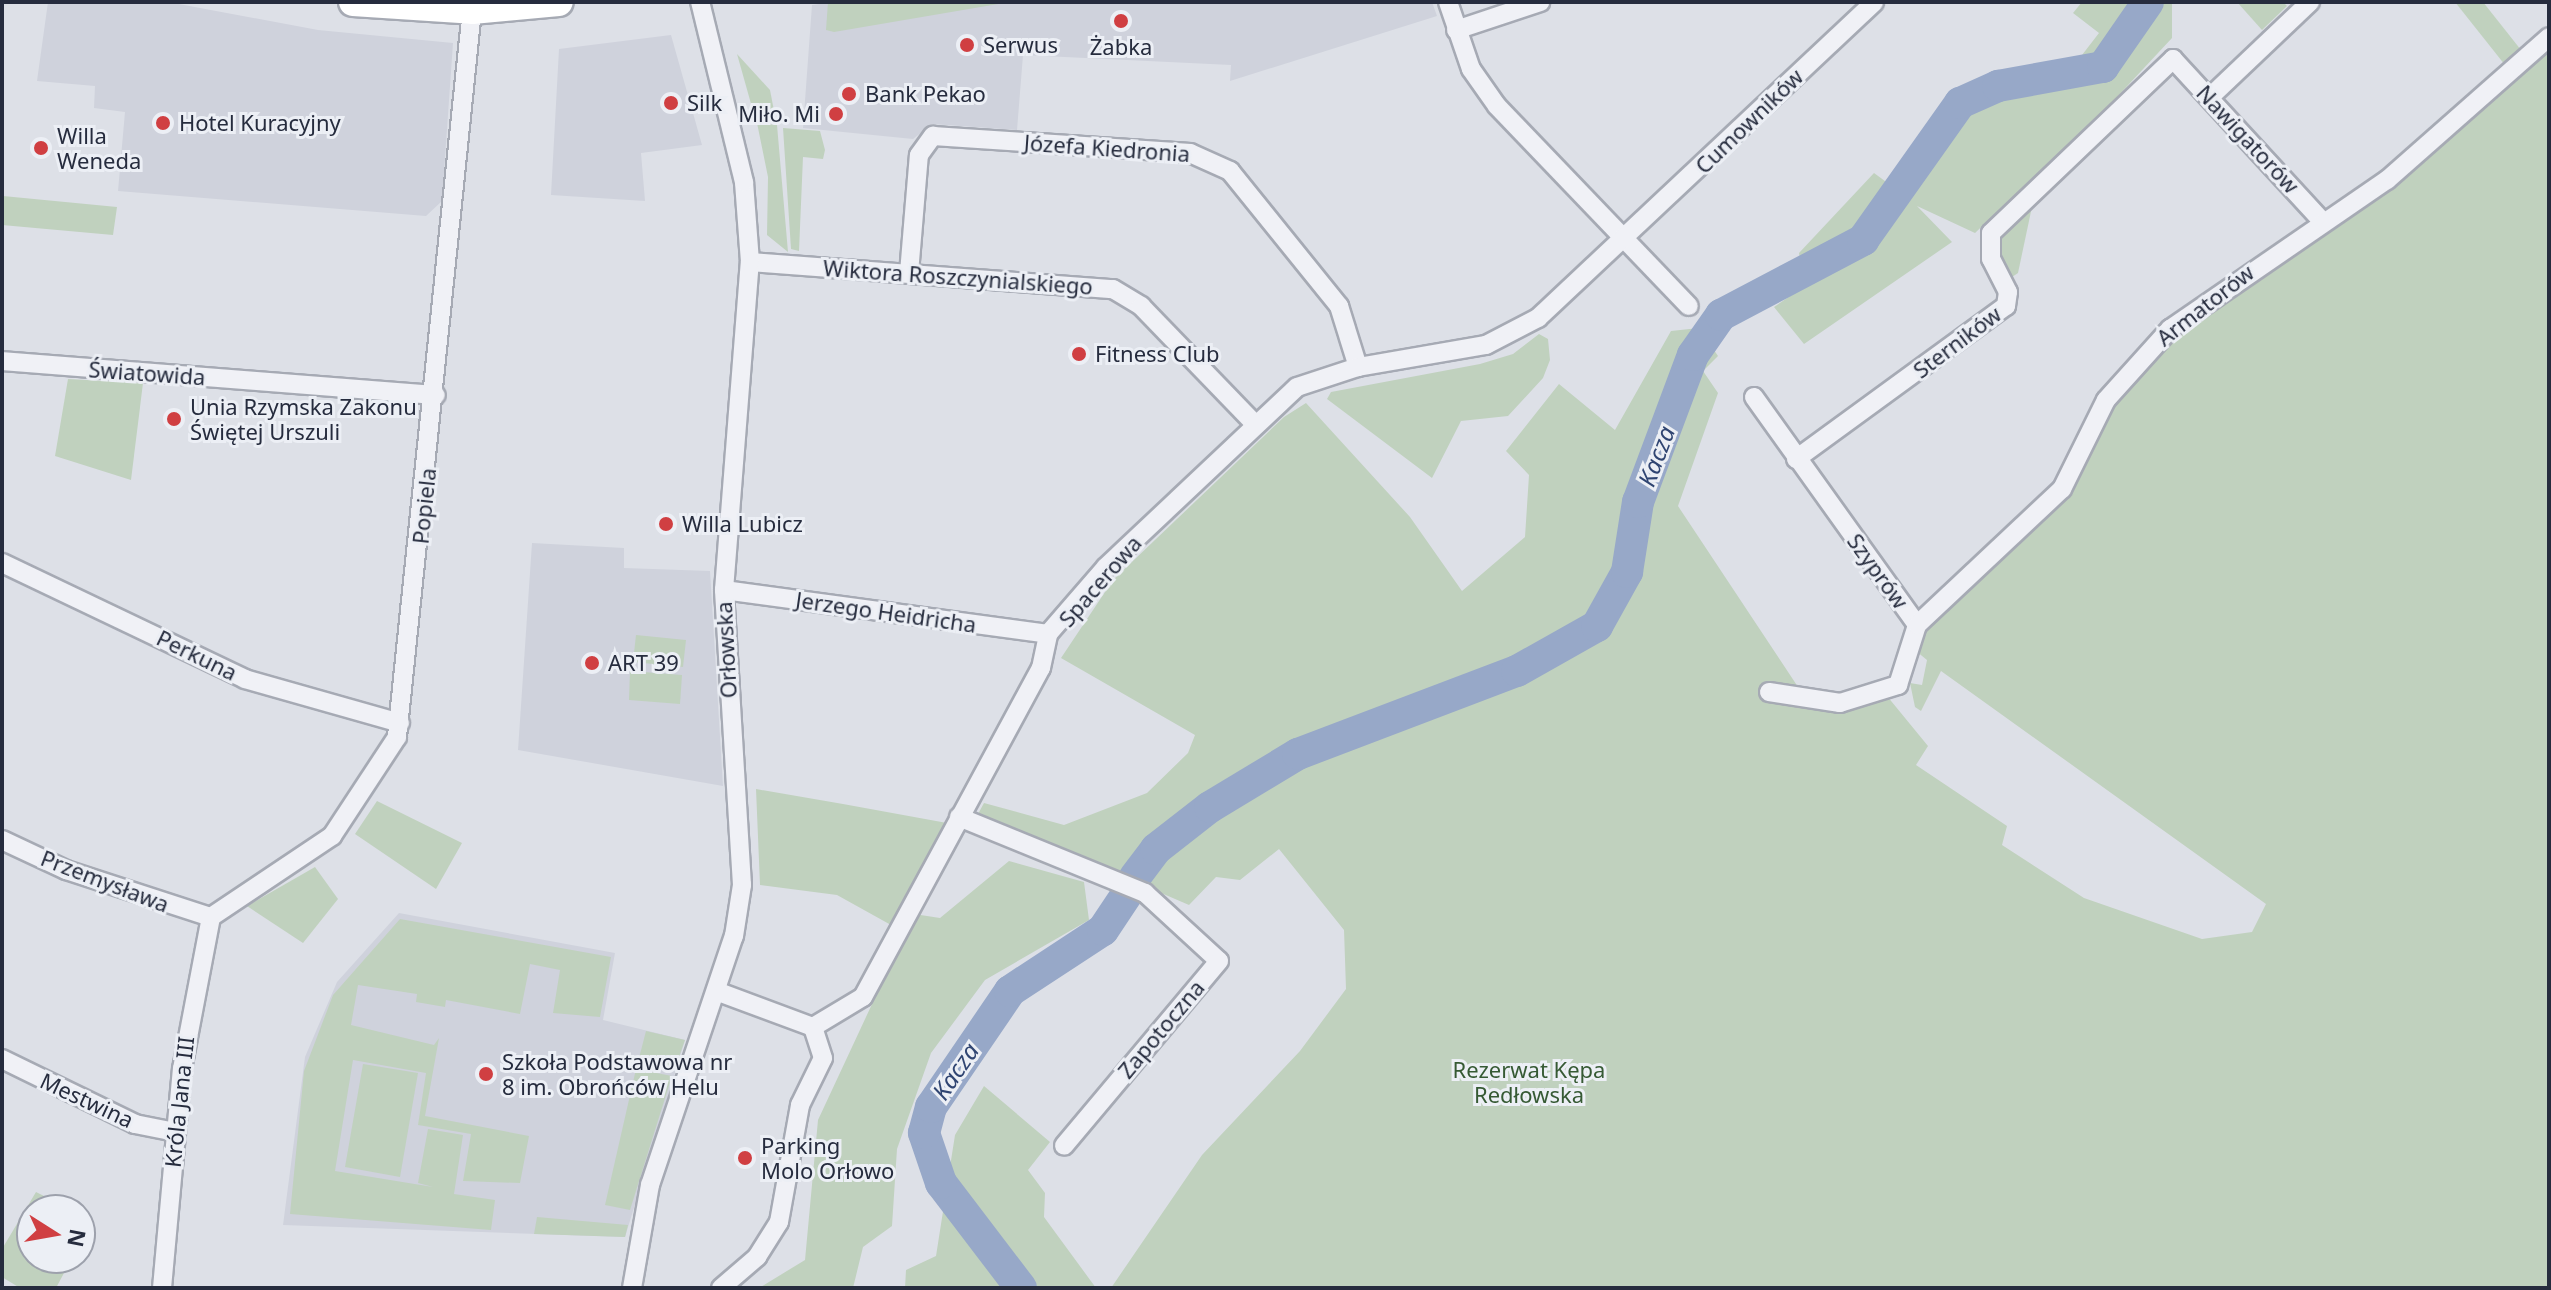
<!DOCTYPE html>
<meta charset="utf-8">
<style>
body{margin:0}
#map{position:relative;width:2551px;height:1290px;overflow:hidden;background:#dde0e7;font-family:"Noto Sans",sans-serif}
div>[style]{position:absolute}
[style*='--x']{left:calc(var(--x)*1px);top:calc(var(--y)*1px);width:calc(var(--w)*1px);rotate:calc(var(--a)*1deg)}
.built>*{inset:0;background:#cfd2dc}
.green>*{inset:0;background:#c0d1be}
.river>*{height:32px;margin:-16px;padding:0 16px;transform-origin:16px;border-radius:16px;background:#97a8c8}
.roads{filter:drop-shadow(2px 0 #a6aab4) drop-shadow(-2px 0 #a6aab4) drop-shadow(0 2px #a6aab4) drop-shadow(0 -2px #a6aab4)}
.minor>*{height:18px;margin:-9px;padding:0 9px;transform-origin:9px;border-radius:9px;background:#f0f1f6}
.primary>*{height:28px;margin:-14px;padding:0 14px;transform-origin:14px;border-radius:14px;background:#fff}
.dots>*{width:22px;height:22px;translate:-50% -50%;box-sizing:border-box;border:4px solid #eceff5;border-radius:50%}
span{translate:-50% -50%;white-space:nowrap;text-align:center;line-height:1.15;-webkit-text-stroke:6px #eceff5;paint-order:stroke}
.poi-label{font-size:22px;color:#262c3e}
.left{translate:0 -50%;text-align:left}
.right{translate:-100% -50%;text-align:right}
.street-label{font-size:22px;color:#262c3e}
.park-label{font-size:22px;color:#365a34}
.water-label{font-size:24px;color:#304572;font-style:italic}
.frame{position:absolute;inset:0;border:4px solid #262c3e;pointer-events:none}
.north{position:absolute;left:16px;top:1194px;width:80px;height:80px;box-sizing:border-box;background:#eceff5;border:2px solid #9da1ac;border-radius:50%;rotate:101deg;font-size:22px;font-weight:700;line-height:32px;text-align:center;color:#262c3e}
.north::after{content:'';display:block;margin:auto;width:28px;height:36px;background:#d03f42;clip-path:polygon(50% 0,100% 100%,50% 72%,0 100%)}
</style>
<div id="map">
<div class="built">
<div style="clip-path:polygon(48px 2px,168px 2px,318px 30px,453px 43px,442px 201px,426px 216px,118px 191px,125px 112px,94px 108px,95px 86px,37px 81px)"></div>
<div style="clip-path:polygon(833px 2px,1432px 2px,1437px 16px,1230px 81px,1231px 65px,1023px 55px,1017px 130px,932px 124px,913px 139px,803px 128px,812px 5px)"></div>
<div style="clip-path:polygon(671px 35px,702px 145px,641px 153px,645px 201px,551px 195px,559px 49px)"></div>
<div style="clip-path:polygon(532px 543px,624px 548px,624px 568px,710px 571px,723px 786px,518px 750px)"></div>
<div style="clip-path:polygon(399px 913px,615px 953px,603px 1020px,685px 1040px,625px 1237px,283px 1225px,305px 1057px,337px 982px)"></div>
</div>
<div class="green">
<div style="clip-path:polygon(828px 2px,1010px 2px,834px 32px,826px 30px)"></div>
<div style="clip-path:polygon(2082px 2px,2144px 2px,2102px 62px,2079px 72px,2072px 68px,2099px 33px,2073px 13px)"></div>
<div style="clip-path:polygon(2152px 2px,2172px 2px,2172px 38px,2116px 98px,1975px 233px,1917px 206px,1952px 242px,1804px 344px,1774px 307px,1805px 286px,1799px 253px,1874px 173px,1904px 195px,1963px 115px,1981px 102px,2092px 80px,2115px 59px)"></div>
<div style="clip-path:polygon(2237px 2px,2283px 2px,2287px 6px,2262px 30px)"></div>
<div style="clip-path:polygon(2455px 2px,2483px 2px,2521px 50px,2505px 65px)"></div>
<div style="clip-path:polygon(2549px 47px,2549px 1288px,1111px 1288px,1202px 1155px,1300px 1051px,1346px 989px,1344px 930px,1279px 849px,1240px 880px,1216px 877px,1189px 905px,978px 814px,984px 803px,1064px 825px,1147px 793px,1188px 753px,1195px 735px,1061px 658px,1113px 580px,1284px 417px,1306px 403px,1410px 517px,1462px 591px,1525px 537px,1529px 475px,1506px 451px,1559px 384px,1615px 430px,1671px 331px,1699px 328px,1718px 356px,1703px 371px,1718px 393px,1678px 506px,1800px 690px,1798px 703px,1887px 696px,1928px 746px,1916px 765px,2007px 826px,2002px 845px,2084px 898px,2202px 939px,2252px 932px,2266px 904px,1941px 671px,1921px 711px,1915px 707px,1910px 683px,1922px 685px,1927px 660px,1916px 651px,1918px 638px,2072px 490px,2116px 402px,2174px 335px,2402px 177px)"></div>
<div style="clip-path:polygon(737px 54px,770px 90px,776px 121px,755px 118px)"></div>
<div style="clip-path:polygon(757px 123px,777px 125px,788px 252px,767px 235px,768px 177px)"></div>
<div style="clip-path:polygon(783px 128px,820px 131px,825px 150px,823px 159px,803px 157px,799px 251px,791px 249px)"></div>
<div style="clip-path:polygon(3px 196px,117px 207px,113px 235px,2px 225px)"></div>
<div style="clip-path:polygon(2033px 202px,2018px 273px,2006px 281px,1997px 237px)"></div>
<div style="clip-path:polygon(1539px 334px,1548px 339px,1550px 360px,1543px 378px,1508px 416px,1461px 421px,1432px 478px,1327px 399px,1331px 392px,1480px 364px,1513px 354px)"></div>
<div style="clip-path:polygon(68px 379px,143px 383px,131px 480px,55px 456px)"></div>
<div style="clip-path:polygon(636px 635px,686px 640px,683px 667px,633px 662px)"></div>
<div style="clip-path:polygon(630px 671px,682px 675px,680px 704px,629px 700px)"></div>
<div style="clip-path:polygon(756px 789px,843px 804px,947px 823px,891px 925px,837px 895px,760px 885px)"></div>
<div style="clip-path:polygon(377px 801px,462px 843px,436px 889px,355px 834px)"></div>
<div style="clip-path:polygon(1009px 861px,1084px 882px,1089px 920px,985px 980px,931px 1053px,897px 1149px,892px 1226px,863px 1247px,853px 1288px,759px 1288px,805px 1260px,818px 1120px,914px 914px,940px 918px)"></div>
<div style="clip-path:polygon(315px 867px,338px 899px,303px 943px,247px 906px)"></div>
<div style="clip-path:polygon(400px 919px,611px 957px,600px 1017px,553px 1013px,560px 970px,530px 964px,520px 1014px,446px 1000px,445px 1007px,416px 1002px,417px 994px,358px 985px,351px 1025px,434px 1045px,439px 1038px,425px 1116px,529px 1136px,520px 1183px,463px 1181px,471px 1134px,418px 1125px,426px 1073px,353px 1060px,335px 1171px,433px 1187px,418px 1183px,428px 1129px,463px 1135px,454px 1194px,495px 1200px,491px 1230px,290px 1214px,304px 1071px,333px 995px)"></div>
<div style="clip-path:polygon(646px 1031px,685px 1040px,675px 1068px,638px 1062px)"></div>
<div style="clip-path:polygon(363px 1064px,418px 1073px,400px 1177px,345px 1167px)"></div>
<div style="clip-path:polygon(636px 1069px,672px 1076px,630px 1210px,605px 1205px)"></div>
<div style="clip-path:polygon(984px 1086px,1050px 1142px,1028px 1170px,1045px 1193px,1044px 1217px,1096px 1288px,905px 1288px,906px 1270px,936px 1256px,955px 1135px)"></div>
<div style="clip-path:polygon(36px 1192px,72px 1210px,32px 1210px,32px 1258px,72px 1258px,56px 1288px,20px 1288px,2px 1277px,2px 1249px)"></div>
<div style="clip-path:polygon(537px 1217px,628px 1225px,625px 1237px,534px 1234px)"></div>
</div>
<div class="river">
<div style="--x:1135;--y:877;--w:35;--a:-53"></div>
<div style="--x:1156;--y:849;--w:68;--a:-37.9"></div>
<div style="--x:1210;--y:807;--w:103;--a:-31.1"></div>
<div style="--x:1298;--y:754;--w:234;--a:-20.8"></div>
<div style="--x:1517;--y:671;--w:92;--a:-29.4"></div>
<div style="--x:1597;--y:626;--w:62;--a:-60.9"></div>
<div style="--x:1627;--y:572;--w:71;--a:-81.1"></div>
<div style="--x:1638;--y:502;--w:157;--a:-69.5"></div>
<div style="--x:1693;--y:355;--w:49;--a:-55"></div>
<div style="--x:1721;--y:315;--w:161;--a:-27.8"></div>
<div style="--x:1863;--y:240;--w:168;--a:-54.7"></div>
<div style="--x:1960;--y:103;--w:42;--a:-24.1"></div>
<div style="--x:1998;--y:86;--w:107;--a:-10.3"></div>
<div style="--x:2103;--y:67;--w:79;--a:-55.3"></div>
<div style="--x:1021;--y:1288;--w:132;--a:-127.3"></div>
<div style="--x:941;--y:1183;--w:53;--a:-108.8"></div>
<div style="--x:924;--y:1133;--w:27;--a:-75"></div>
<div style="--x:931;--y:1107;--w:140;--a:-55.7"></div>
<div style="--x:1010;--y:991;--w:111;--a:-33.3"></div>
<div style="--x:1103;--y:930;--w:47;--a:-56.3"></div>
</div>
<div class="roads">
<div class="minor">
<div style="--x:1448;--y:2;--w:71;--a:71.1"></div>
<div style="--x:1471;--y:69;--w:45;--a:54.9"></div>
<div style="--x:1497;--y:106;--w:277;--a:46.2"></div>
<div style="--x:1456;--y:30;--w:89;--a:-18.4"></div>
<div style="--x:2210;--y:97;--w:138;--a:-43.5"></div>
<div style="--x:750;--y:262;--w:364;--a:4.3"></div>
<div style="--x:1113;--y:289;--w:33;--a:31"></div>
<div style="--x:1141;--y:306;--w:163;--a:46"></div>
<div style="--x:909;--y:273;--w:118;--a:-85.2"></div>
<div style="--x:919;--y:155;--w:24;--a:-54"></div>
<div style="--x:933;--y:136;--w:258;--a:3.8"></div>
<div style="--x:1190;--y:153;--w:44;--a:24.2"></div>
<div style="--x:1230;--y:171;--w:174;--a:51.1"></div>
<div style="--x:1339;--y:306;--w:64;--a:72.7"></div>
<div style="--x:2;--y:361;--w:435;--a:4.5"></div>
<div style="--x:1754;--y:397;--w:280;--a:54.4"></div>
<div style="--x:1796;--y:459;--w:260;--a:-36.1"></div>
<div style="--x:2006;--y:306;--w:14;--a:-82"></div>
<div style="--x:2008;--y:292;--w:37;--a:-117"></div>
<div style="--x:1991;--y:259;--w:26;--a:-90"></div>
<div style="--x:1991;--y:233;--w:252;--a:-43.7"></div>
<div style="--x:2173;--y:59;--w:220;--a:47.4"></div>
<div style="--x:2;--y:563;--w:269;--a:25.5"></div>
<div style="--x:245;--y:679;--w:161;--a:15.8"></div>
<div style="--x:724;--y:590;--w:327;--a:7.7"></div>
<div style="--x:1048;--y:634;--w:89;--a:-49.1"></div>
<div style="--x:1106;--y:567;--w:262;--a:-43.3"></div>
<div style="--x:1297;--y:387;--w:64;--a:-18.2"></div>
<div style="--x:1358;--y:367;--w:130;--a:-9.8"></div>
<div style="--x:1486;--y:345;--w:59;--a:-27.4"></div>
<div style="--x:1538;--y:318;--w:461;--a:-43.2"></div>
<div style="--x:1769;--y:692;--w:72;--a:8.8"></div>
<div style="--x:1840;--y:703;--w:61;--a:-17.2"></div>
<div style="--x:1898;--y:685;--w:63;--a:-72.4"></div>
<div style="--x:1917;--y:625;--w:199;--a:-43.2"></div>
<div style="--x:2062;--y:489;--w:99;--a:-63.7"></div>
<div style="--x:2106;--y:400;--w:96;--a:-48"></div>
<div style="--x:2170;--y:329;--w:263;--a:-34.5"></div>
<div style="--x:2387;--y:180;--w:216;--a:-41.4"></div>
<div style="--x:959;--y:817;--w:201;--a:22.2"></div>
<div style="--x:1145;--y:893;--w:100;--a:42.6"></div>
<div style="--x:1219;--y:961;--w:241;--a:130"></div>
<div style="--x:2;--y:840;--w:71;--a:25.1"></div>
<div style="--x:66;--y:870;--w:152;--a:18"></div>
<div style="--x:211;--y:917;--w:146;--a:-33.8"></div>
<div style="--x:332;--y:836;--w:118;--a:-56.7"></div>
<div style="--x:397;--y:737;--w:731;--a:-84.11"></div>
<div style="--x:716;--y:991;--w:103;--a:20.4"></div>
<div style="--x:813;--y:1027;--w:58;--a:-31"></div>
<div style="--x:863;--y:997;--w:374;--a:-61.6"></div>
<div style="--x:1041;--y:668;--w:35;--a:-78"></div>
<div style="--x:2;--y:1059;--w:148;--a:26"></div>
<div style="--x:135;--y:1124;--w:41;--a:11.3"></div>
<div style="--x:162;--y:1288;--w:220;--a:-84.8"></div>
<div style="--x:182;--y:1069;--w:155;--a:-79.2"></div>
<div style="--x:632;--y:1288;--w:105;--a:-80.1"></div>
<div style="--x:650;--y:1185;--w:263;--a:-71.4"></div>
<div style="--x:734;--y:936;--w:52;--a:-81.1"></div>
<div style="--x:742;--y:885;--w:296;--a:-93.5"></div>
<div style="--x:724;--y:590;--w:329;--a:-85.5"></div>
<div style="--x:750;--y:262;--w:80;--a:-94.3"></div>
<div style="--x:744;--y:182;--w:185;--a:-103.7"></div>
<div style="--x:721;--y:1288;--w:48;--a:-40.7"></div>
<div style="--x:757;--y:1257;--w:41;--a:-57.8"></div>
<div style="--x:779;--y:1222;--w:119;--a:-79.8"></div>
<div style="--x:800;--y:1105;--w:52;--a:-63.9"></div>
<div style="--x:823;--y:1058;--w:33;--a:-108"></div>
</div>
<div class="primary">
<div style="--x:353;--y:2;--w:119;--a:3.8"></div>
<div style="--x:472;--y:10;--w:87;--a:-5.3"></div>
</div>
</div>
<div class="dots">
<div style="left:1121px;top:21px;background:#d03f42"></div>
<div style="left:967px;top:45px;background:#d03f42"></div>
<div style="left:849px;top:94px;background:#d03f42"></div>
<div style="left:671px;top:103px;background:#d03f42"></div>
<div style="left:836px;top:114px;background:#d03f42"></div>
<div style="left:163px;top:123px;background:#d03f42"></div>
<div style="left:41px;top:148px;background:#d03f42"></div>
<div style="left:1079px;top:354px;background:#d03f42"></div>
<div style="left:174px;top:419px;background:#d03f42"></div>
<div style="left:666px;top:524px;background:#d03f42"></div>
<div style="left:592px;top:663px;background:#d03f42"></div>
<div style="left:486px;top:1074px;background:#d03f42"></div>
<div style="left:745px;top:1158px;background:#d03f42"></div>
</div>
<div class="poi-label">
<span class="left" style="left:983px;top:45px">Serwus</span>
<span style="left:1121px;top:47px">Żabka</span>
<span class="left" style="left:865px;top:94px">Bank Pekao</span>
<span class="left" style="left:687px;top:103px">Silk</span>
<span class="right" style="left:820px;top:114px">Miło. Mi</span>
<span class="left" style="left:179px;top:123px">Hotel Kuracyjny</span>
<span class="left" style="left:57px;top:148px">Willa<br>Weneda</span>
<span class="left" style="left:1095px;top:354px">Fitness Club</span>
<span class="left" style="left:190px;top:419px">Unia Rzymska Zakonu<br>Świętej Urszuli</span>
<span class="left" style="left:682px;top:524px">Willa Lubicz</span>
<span class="left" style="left:608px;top:663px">ART 39</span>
<span class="left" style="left:502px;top:1074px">Szkoła Podstawowa nr<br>8 im. Obrońców Helu</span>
<span class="left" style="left:761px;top:1158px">Parking<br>Molo Orłowo</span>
</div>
<div class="street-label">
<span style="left:1749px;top:121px;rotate:-44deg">Cumowników</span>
<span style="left:2248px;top:139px;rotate:47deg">Nawigatorów</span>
<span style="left:1107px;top:148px;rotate:4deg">Józefa Kiedronia</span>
<span style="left:958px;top:277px;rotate:4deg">Wiktora Roszczynialskiego</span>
<span style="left:2205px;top:305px;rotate:-38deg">Armatorów</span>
<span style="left:1957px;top:342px;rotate:-37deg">Sterników</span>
<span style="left:147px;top:373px;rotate:4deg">Światowida</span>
<span style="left:424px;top:506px;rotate:-84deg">Popiela</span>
<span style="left:1878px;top:571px;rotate:54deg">Szyprów</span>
<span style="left:1100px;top:581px;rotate:-49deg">Spacerowa</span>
<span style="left:886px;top:612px;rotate:8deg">Jerzego Heidricha</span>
<span style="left:726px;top:650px;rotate:-93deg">Orłowska</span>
<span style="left:197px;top:655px;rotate:26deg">Perkuna</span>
<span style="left:105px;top:881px;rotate:21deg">Przemysława</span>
<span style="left:1161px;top:1029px;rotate:-50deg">Zapotoczna</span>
<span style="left:87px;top:1100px;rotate:25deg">Mestwina</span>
<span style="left:179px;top:1102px;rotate:-84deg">Króla Jana III</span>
</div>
<div class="park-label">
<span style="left:1529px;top:1082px">Rezerwat Kępa<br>Redłowska</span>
</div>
<div class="water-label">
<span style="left:1656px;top:456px;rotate:-69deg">Kacza</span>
<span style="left:955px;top:1071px;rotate:-56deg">Kacza</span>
</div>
<div class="frame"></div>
<div class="north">N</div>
</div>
